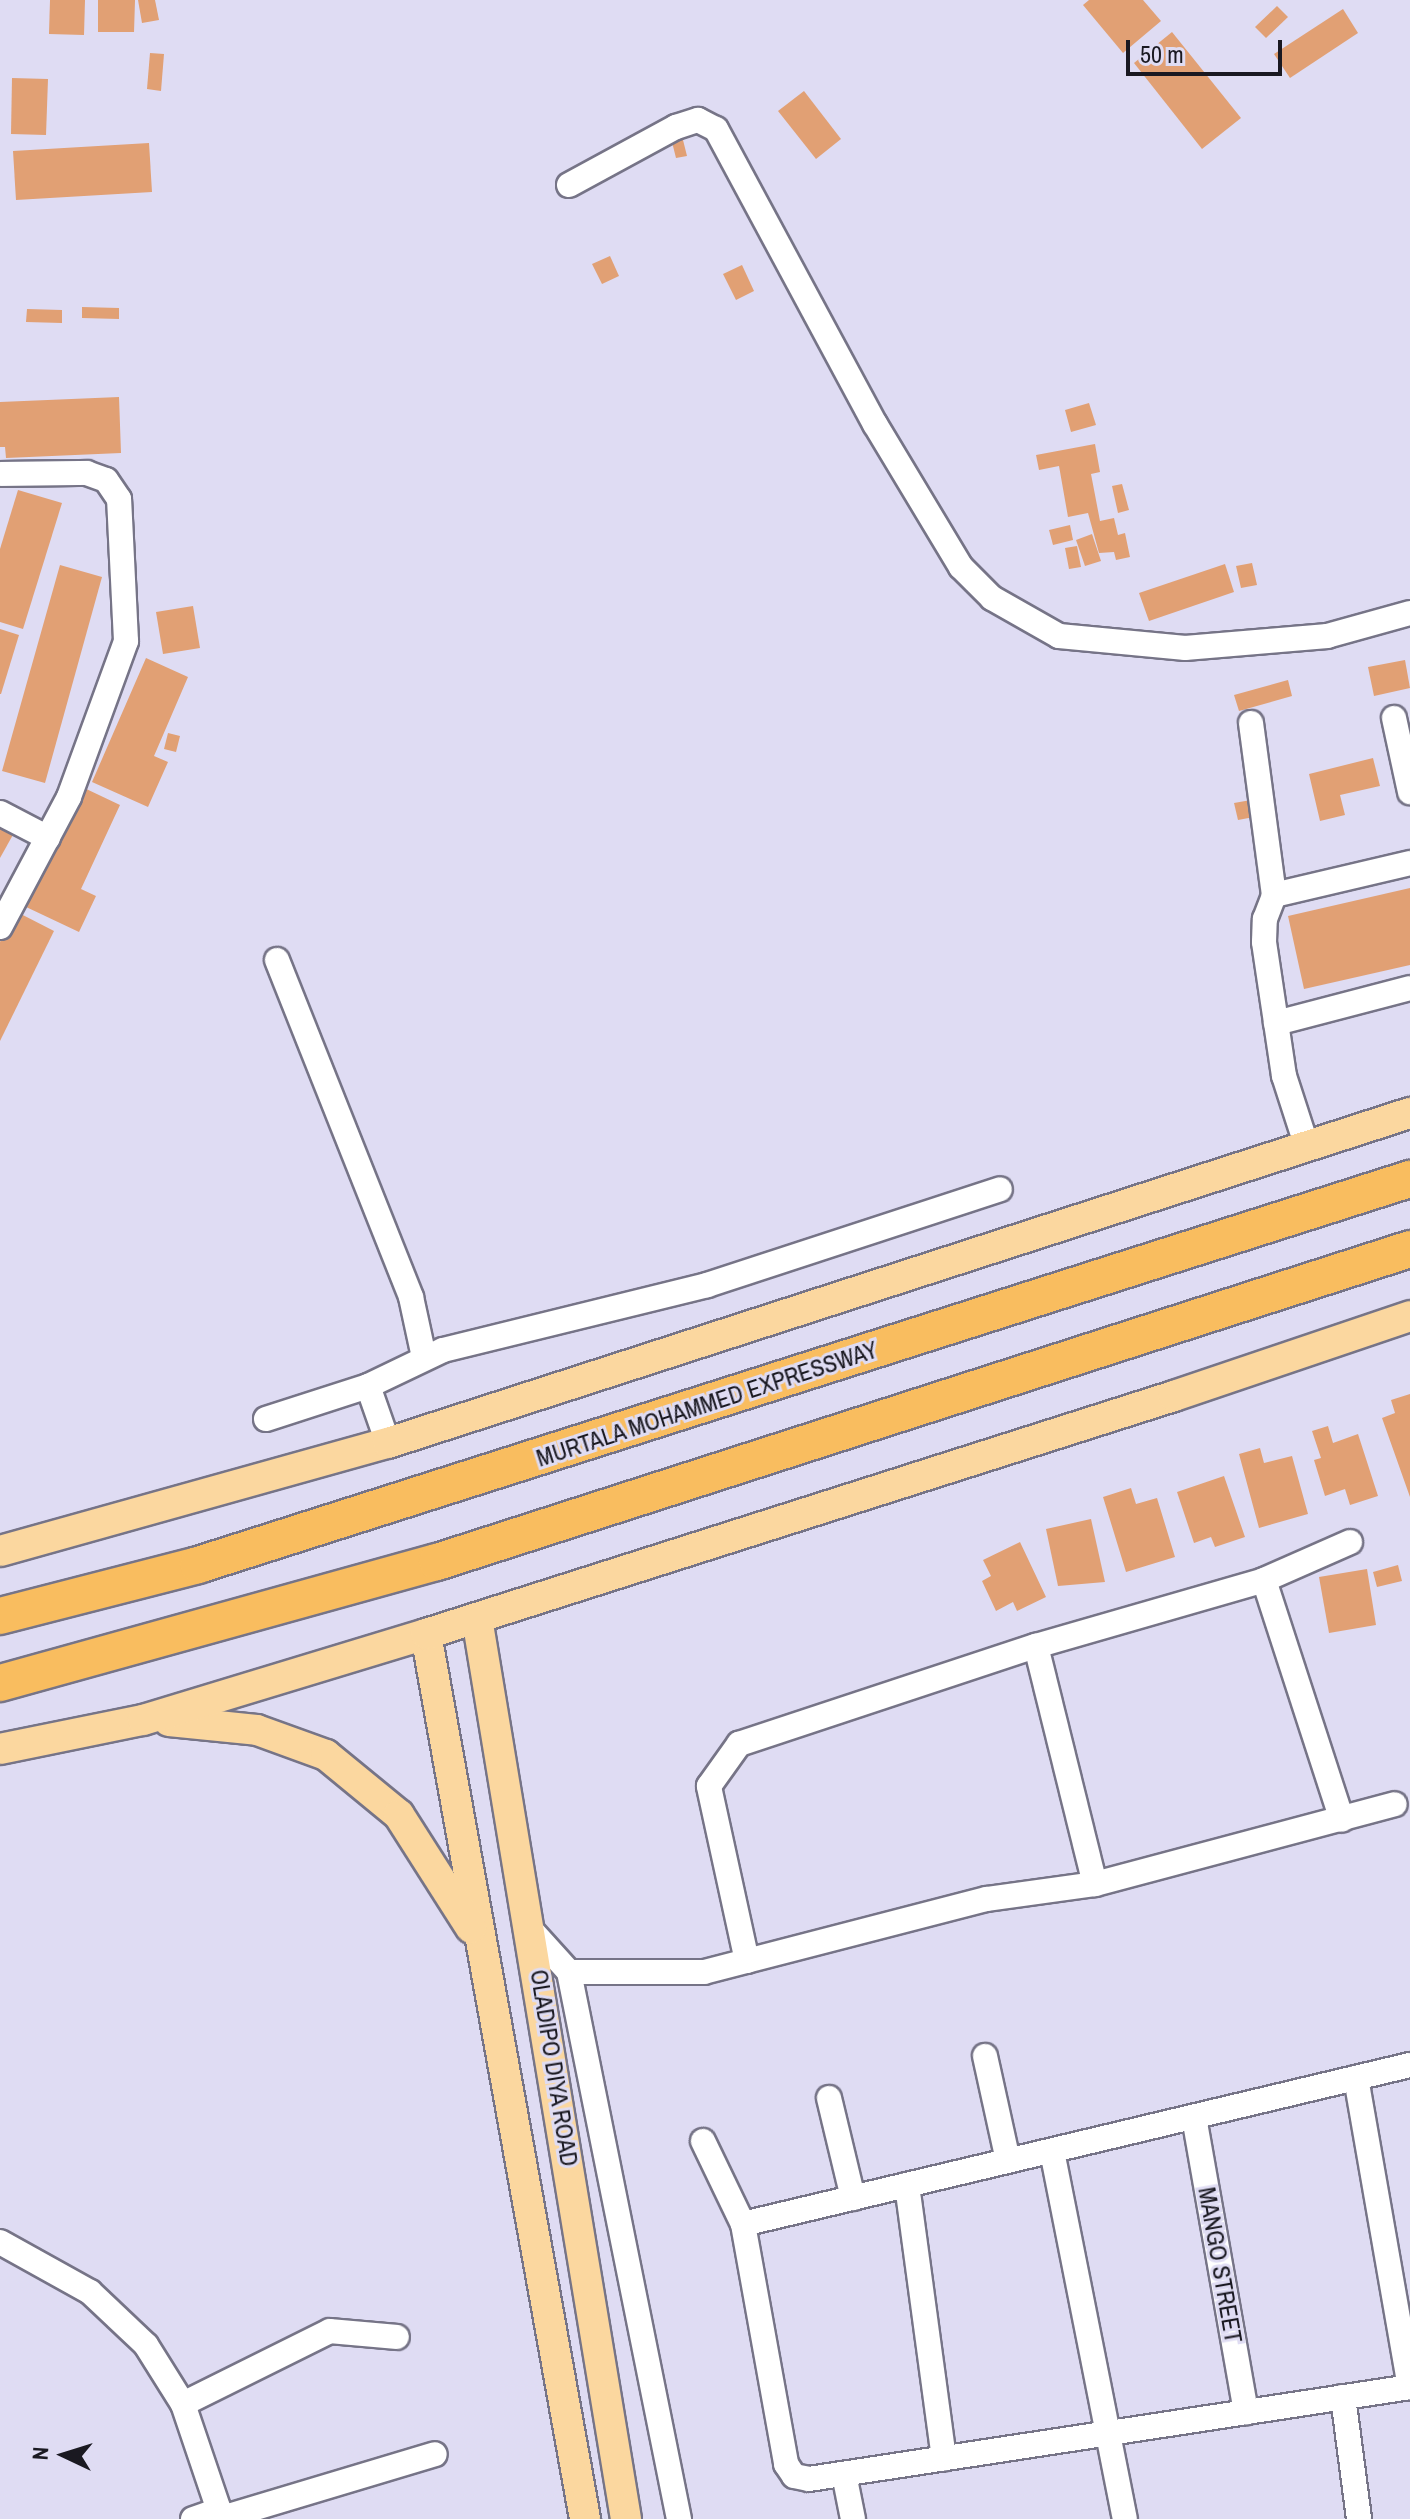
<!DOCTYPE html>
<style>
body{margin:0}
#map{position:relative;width:1410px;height:2519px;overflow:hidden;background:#dfdcf3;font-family:"Archivo Narrow",sans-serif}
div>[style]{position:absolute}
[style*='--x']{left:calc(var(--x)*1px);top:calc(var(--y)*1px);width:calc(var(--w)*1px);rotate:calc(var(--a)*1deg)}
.building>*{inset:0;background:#e1a074}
.roads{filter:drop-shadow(2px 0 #767487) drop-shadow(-2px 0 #767487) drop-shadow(0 2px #767487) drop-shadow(0 -2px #767487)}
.minor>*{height:24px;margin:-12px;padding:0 12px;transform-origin:12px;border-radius:12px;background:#fff}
.major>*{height:30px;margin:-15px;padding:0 15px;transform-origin:15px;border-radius:15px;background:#fbd79f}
.highway>*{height:36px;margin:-18px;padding:0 18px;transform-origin:18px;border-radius:18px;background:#f9bd5f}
span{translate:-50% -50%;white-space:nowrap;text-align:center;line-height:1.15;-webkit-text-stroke:6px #dfdcf3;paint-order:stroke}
.street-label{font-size:24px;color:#1a1921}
.north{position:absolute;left:24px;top:2415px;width:80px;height:80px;-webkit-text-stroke:6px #dfdcf3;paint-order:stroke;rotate:274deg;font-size:22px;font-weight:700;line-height:32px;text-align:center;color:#1a1921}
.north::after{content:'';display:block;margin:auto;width:28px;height:36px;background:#1a1921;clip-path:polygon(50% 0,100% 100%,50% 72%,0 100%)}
.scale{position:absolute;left:1126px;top:40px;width:156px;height:36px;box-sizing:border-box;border:4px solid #1a1921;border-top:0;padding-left:10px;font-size:24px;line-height:28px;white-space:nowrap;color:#1a1921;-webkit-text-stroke:6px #dfdcf3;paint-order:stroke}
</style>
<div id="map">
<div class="building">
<div style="clip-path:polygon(50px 0,85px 0,84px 35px,49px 34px)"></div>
<div style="clip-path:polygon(98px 0,135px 0,134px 32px,98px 32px)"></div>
<div style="clip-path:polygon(138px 0,155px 0,159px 20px,142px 23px)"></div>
<div style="clip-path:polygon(1089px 0,1143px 0,1161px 21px,1123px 53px,1083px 5px)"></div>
<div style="clip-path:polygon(1277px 6px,1288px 17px,1266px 38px,1255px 27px)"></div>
<div style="clip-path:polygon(1343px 9px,1358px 33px,1290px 78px,1274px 54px)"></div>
<div style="clip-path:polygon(1172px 32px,1241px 118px,1202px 149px,1134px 63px)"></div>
<div style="clip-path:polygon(150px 53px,164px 54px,161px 91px,147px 89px)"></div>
<div style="clip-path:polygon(12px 78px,48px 79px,46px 135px,11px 134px)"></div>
<div style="clip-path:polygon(804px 91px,841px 139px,816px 159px,778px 111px)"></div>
<div style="clip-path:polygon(682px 136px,687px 156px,676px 158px,671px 138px)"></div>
<div style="clip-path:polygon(149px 143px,152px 192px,16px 200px,13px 151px)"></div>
<div style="clip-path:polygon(610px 256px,619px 276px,602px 284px,592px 264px)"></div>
<div style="clip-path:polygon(742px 265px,754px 291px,736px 300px,723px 274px)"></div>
<div style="clip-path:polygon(82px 307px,119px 308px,119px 319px,82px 318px)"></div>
<div style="clip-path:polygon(27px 309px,62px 310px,62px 323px,26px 322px)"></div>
<div style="clip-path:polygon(119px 397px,121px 453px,6px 458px,5px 447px,0 447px,0 402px)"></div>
<div style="clip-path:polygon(1089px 403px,1096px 425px,1071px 432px,1065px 410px)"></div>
<div style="clip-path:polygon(1095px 444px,1100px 472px,1091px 474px,1100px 521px,1114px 518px,1118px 535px,1125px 533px,1130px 557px,1116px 560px,1114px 552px,1099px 553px,1088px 513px,1068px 517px,1059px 466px,1039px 470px,1036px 455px)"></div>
<div style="clip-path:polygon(1122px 484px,1129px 510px,1118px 513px,1112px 486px)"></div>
<div style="clip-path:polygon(18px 490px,62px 503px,23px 629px,0 622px,0 549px)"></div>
<div style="clip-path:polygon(1070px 525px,1073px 540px,1053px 545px,1049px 530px)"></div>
<div style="clip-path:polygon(1092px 534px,1101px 561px,1085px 566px,1076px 540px)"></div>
<div style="clip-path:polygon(1077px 546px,1081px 567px,1069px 569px,1065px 548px)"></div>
<div style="clip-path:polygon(1252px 563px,1257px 585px,1241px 588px,1236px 566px)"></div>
<div style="clip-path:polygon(1225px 564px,1234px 592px,1149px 621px,1139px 593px)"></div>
<div style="clip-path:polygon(60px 565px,102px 577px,45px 783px,2px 771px)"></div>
<div style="clip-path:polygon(193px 606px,200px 648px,163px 654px,156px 612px)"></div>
<div style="clip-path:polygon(0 629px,19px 635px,1px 694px,0 694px)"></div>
<div style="clip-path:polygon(146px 658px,188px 677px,154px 756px,168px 762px,148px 807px,92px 782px)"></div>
<div style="clip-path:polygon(1405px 660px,1410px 688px,1374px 696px,1368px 667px)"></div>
<div style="clip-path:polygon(1288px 680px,1292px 696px,1239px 711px,1234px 695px)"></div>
<div style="clip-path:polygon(168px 733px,180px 736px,176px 752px,164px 749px)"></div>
<div style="clip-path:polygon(1373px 758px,1380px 786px,1340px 795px,1345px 815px,1320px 821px,1309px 774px)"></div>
<div style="clip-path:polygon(80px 786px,120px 805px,81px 889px,96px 896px,79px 932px,24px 906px)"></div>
<div style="clip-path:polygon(1251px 800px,1254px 817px,1238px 820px,1234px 803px)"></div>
<div style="clip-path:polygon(0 825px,14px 833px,0 858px)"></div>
<div style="clip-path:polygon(1410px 888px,1410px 965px,1304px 989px,1288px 916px)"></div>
<div style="clip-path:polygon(15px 911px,54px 931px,0 1041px,0 942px)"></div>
<div style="clip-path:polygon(1410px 1394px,1410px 1497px,1382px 1418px,1395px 1413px,1391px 1400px)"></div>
<div style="clip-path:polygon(1328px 1426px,1333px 1443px,1358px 1434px,1378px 1496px,1350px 1505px,1345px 1489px,1325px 1496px,1314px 1460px,1321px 1458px,1312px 1431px)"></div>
<div style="clip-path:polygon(1260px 1448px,1264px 1463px,1292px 1456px,1308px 1514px,1259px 1528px,1239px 1454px)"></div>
<div style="clip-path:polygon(1224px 1476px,1245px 1537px,1215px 1547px,1211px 1537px,1194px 1543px,1177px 1492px)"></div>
<div style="clip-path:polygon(1131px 1488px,1136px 1504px,1157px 1498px,1175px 1557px,1126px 1572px,1103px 1497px)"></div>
<div style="clip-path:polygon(1091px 1519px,1105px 1582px,1058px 1586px,1046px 1529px)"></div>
<div style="clip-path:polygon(1020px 1542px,1046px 1597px,1017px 1611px,1013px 1602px,996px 1611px,982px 1581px,991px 1576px,983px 1560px)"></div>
<div style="clip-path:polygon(1398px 1565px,1402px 1581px,1377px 1587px,1373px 1572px)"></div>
<div style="clip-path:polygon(1367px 1569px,1376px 1625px,1329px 1633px,1319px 1577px)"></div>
</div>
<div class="roads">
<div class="minor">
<div style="--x:569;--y:185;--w:122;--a:-28.5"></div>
<div style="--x:676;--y:127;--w:23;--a:-18"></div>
<div style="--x:698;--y:120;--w:20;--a:27"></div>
<div style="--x:716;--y:129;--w:335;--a:61.7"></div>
<div style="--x:875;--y:424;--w:167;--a:59"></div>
<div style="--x:961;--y:567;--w:44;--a:45"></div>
<div style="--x:992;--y:598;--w:77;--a:29.6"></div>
<div style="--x:1059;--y:636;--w:127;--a:5.4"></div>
<div style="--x:1185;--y:648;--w:143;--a:-4.8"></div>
<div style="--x:1327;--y:636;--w:86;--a:-15.5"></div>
<div style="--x:1394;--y:718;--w:76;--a:77.8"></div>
<div style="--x:1251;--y:723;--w:174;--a:82.4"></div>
<div style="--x:0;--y:813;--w:54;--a:27.5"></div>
<div style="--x:0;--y:927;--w:147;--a:-62"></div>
<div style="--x:69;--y:797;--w:166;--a:-69.9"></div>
<div style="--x:126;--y:641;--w:142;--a:-92.8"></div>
<div style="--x:119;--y:499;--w:23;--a:-124"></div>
<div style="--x:106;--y:480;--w:20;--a:-160"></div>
<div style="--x:87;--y:473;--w:86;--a:179.3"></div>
<div style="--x:277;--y:960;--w:363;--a:68.3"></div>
<div style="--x:411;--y:1297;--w:61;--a:77.8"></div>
<div style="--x:1276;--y:1023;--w:138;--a:-14.6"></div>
<div style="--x:1307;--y:1147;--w:75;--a:-107.9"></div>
<div style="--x:1284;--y:1076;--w:135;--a:-98.5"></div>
<div style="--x:1264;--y:942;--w:23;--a:-88"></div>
<div style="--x:1265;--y:919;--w:26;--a:-69"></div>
<div style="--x:1274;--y:895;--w:140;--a:-13.2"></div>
<div style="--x:368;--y:1386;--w:60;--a:70.7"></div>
<div style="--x:266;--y:1419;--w:107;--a:-17.9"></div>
<div style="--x:368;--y:1386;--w:83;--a:-25.6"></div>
<div style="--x:443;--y:1350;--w:272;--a:-13.8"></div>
<div style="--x:707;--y:1285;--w:308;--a:-18.1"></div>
<div style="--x:1264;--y:1580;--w:252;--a:72"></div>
<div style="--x:1036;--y:1646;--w:245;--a:76.1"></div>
<div style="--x:532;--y:1931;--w:55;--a:47.9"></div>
<div style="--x:569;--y:1972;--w:135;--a:0"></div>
<div style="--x:704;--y:1972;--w:292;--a:-14.5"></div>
<div style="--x:987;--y:1899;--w:109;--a:-7.9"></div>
<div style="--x:1095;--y:1884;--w:310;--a:-14.9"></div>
<div style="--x:747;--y:1961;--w:179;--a:-102.3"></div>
<div style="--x:709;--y:1786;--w:52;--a:-54.5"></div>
<div style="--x:739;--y:1744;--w:313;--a:-18.3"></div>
<div style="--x:1036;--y:1646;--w:237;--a:-16.1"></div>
<div style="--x:1264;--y:1580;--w:94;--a:-23.8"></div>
<div style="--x:569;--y:1972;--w:558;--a:78.63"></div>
<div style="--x:985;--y:2056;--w:107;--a:77.6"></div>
<div style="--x:1356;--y:2078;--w:314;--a:80.1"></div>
<div style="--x:829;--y:2098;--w:103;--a:76.5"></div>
<div style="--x:1194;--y:2117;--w:300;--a:80"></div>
<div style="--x:703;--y:2141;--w:92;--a:64.3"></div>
<div style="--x:743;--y:2224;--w:244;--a:79.8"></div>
<div style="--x:786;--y:2464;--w:14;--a:56"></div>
<div style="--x:794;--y:2476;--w:15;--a:11"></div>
<div style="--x:809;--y:2479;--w:608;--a:-8.7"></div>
<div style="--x:1052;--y:2151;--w:375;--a:78.8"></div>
<div style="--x:907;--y:2185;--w:276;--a:82.3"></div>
<div style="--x:743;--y:2224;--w:686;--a:-13.41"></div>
<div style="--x:0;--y:2242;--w:103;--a:29.1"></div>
<div style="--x:90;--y:2292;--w:77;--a:43.4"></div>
<div style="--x:146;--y:2345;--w:70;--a:57.9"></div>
<div style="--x:183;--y:2404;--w:121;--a:71.3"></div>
<div style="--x:1343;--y:2397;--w:123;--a:82.5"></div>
<div style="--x:183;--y:2404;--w:164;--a:-26.4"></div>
<div style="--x:330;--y:2331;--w:67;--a:5.1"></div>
<div style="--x:844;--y:2474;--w:46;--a:78.7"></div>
<div style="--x:222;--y:2518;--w:222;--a:-16.7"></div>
<div style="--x:193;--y:2519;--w:28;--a:-19"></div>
</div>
<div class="major">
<div style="--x:0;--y:1551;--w:403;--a:-15.6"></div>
<div style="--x:388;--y:1443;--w:1074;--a:-17.9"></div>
<div style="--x:477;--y:1618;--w:913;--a:80.61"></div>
<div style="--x:426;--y:1634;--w:899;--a:79.81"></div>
<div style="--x:169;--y:1721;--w:88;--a:5.8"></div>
<div style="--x:257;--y:1730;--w:73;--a:19.9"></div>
<div style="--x:326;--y:1755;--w:94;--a:39.4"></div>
<div style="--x:399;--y:1815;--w:134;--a:57.5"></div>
<div style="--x:0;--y:1749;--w:146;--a:-11.5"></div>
<div style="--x:143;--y:1720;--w:296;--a:-16.9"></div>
<div style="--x:426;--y:1634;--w:785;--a:-17.65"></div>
<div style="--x:1174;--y:1396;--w:249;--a:-18.7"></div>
</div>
<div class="highway">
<div style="--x:0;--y:1616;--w:204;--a:-14.4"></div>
<div style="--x:198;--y:1565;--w:1272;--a:-17.67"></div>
<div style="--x:0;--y:1683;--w:453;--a:-15.5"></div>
<div style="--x:437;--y:1562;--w:1022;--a:-17.83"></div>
</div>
</div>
<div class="street-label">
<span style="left:707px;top:1404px;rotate:-18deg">MURTALA MOHAMMED EXPRESSWAY</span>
<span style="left:554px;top:2068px;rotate:81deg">OLADIPO DIYA ROAD</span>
<span style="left:1220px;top:2265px;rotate:80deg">MANGO STREET</span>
</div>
<div class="north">N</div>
<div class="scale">50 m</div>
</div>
